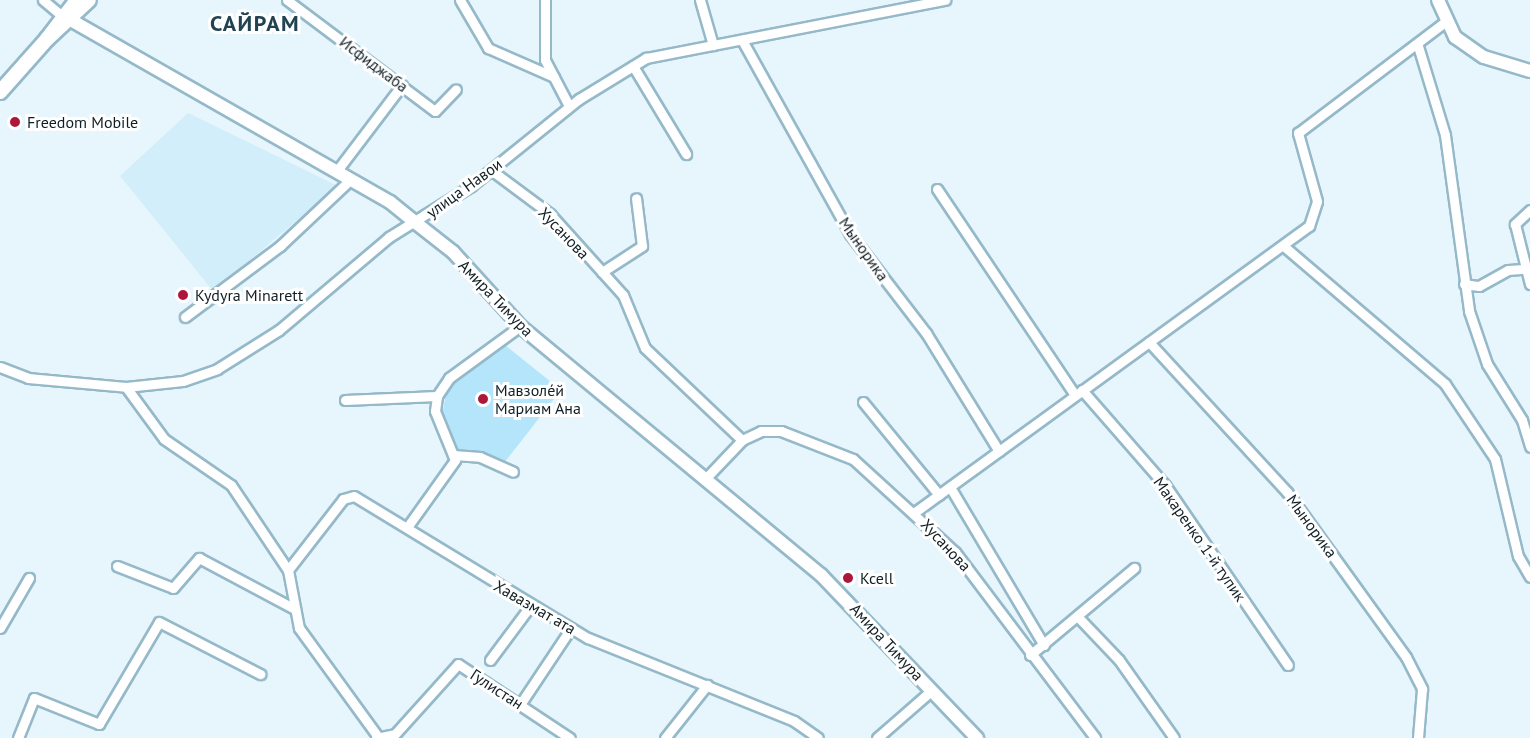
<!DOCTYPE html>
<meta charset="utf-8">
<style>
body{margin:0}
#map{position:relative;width:1530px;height:738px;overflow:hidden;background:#e7f6fd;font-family:"PT Sans",sans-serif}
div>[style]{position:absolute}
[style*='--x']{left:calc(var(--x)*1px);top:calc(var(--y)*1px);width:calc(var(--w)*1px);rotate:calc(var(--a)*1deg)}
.built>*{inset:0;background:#d2eefa}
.green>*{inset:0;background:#b4e5fa}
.roads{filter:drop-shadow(2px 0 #95b9c9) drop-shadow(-2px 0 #95b9c9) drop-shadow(0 2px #95b9c9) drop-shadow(0 -2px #95b9c9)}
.minor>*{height:9px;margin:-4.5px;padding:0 4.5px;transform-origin:4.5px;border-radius:4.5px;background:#fff}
.tertiary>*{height:12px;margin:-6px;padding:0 6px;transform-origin:6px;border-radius:6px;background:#fff}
.secondary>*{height:14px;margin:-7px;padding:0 7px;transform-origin:7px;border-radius:7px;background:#fff}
.dots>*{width:16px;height:16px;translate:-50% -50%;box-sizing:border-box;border:3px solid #fff;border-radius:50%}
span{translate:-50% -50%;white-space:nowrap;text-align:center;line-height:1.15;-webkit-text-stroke:6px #fff;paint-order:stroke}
.street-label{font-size:16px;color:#111f25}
.poi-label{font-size:16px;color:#111f25}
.left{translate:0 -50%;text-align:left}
.district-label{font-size:22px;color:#214250;font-weight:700;letter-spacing:1.5px}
</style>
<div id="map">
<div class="built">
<div style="clip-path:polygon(188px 113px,338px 186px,213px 291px,120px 176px)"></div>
</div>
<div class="green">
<div style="clip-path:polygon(505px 345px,561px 390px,504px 463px,456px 449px,442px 415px,448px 384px)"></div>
</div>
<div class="roads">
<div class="minor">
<div style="--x:43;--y:0;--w:23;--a:40"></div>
<div style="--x:287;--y:0;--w:185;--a:36.9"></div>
<div style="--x:435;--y:111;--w:30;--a:-46"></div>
<div style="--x:460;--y:0;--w:56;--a:59.7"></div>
<div style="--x:488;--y:48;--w:72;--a:23.7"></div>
<div style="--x:545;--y:0;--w:60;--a:90"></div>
<div style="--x:545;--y:60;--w:52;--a:62.4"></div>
<div style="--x:700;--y:0;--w:47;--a:73.9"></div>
<div style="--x:742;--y:40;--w:222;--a:60.9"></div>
<div style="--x:850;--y:234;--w:125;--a:52.5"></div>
<div style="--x:926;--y:333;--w:139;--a:58.3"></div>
<div style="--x:1418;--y:46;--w:93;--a:73.1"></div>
<div style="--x:1445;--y:135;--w:178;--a:82.2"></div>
<div style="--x:1469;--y:311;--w:56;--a:71.2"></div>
<div style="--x:1487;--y:364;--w:66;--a:58"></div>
<div style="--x:1522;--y:420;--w:28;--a:73"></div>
<div style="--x:633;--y:66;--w:103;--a:58.9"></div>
<div style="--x:491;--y:170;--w:74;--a:36.7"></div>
<div style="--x:550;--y:214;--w:109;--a:48"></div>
<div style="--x:623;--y:295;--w:57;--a:67.5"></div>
<div style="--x:645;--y:348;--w:134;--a:43.5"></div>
<div style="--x:336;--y:172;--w:109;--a:-52.8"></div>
<div style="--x:937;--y:189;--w:248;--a:56.2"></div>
<div style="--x:1530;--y:210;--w:21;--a:137"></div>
<div style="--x:1515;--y:224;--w:62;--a:76"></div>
<div style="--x:1286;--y:248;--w:209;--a:40.5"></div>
<div style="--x:1445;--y:384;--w:90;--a:56.3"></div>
<div style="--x:1495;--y:459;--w:100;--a:76.7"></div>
<div style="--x:1518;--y:556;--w:24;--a:60"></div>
<div style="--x:602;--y:272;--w:48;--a:-33"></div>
<div style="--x:642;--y:246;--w:48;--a:-97.1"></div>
<div style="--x:1464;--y:284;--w:15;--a:8"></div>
<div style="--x:1479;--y:286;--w:33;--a:-29"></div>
<div style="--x:1508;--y:270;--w:16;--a:-4"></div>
<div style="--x:185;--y:317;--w:119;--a:-36.8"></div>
<div style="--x:280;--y:246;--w:96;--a:-43.3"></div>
<div style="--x:1149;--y:342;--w:204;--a:47.4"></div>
<div style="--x:1287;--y:492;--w:203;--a:54.2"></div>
<div style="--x:1406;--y:657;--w:36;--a:63"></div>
<div style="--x:1422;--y:689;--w:49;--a:94.7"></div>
<div style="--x:0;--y:367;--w:30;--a:21"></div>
<div style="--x:28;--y:378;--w:98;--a:5.2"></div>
<div style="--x:126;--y:387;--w:57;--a:-6"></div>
<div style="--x:183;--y:381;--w:36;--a:-19"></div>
<div style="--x:217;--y:369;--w:73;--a:-32.2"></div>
<div style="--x:279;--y:330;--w:144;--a:-40.2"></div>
<div style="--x:389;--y:237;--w:97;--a:-31.9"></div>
<div style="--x:471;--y:186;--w:139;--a:-38.9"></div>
<div style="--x:579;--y:99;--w:79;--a:-31.5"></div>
<div style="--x:646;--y:58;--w:305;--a:-11"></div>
<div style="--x:126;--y:387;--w:64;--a:53.8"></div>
<div style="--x:164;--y:439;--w:81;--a:34.5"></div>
<div style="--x:231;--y:485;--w:102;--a:56.2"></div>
<div style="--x:288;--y:570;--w:59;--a:79.3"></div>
<div style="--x:299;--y:628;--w:136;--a:54"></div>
<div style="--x:1082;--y:390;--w:126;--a:48.9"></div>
<div style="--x:1165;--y:485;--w:218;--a:55.7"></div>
<div style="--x:345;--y:400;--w:92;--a:-2.5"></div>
<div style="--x:863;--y:402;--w:120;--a:50.7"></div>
<div style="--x:453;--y:455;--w:27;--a:4"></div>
<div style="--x:480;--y:457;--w:36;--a:24"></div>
<div style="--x:706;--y:478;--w:52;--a:-46.5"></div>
<div style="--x:742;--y:440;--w:21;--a:-25"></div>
<div style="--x:761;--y:431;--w:20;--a:0"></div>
<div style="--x:781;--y:431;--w:77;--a:21.3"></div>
<div style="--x:853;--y:459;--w:138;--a:42.4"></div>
<div style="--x:955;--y:552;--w:233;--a:53"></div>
<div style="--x:950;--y:487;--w:184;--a:59.3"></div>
<div style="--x:915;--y:512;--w:487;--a:-36"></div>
<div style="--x:1309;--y:226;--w:26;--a:-72"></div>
<div style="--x:1317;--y:201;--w:71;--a:-105.6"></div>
<div style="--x:1298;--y:133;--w:186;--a:-37.1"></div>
<div style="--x:408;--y:526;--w:81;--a:-54.5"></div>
<div style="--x:455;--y:460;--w:53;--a:-112.2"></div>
<div style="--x:435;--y:411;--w:15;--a:-82"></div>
<div style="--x:437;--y:396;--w:22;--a:-56"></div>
<div style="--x:449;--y:378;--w:88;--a:-36.2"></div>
<div style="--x:117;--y:566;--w:60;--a:21.4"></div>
<div style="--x:173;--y:588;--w:40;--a:-49"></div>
<div style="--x:199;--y:558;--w:109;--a:28"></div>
<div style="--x:288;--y:570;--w:90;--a:-52.2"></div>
<div style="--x:343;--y:499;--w:11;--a:-15"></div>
<div style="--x:354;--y:496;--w:274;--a:31.3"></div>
<div style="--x:588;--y:638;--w:222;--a:21.9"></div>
<div style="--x:794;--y:721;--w:29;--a:35"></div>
<div style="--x:1078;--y:617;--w:59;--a:46.4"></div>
<div style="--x:1119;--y:660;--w:95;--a:54.8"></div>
<div style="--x:0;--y:628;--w:58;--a:-59.9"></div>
<div style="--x:1030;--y:655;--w:136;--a:-39.9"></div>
<div style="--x:490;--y:660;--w:69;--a:-53.3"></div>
<div style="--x:521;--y:703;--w:90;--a:-56.3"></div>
<div style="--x:18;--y:738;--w:43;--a:-68.2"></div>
<div style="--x:34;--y:698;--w:70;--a:21.8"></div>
<div style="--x:99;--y:724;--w:118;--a:-59.5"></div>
<div style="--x:159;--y:622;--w:114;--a:27.2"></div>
<div style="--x:376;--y:738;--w:19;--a:-12"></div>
<div style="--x:395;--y:734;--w:94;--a:-48"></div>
<div style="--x:458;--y:664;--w:134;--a:33.5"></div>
<div style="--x:665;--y:738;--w:68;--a:-51.6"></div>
<div style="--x:877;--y:738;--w:73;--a:-41.1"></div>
</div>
<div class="tertiary">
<div style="--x:1438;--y:0;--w:41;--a:65.3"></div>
<div style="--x:1455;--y:37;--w:35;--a:35"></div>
<div style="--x:1484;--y:57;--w:48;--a:16.9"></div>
<div style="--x:62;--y:15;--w:378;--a:29.7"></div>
<div style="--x:390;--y:202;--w:33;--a:39"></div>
<div style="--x:416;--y:223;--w:47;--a:38.1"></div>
<div style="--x:453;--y:252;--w:100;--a:47.8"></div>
<div style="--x:520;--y:326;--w:391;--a:39.6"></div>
<div style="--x:821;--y:575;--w:226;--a:46.3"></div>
</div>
<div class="secondary">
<div style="--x:77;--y:0;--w:49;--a:127.6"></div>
<div style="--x:47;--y:39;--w:57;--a:-42.9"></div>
<div style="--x:0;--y:92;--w:71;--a:-48.4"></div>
</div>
</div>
<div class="dots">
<div style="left:15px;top:122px;background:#ad183a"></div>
<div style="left:183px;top:295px;background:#ad183a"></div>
<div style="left:483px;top:399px;background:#ad183a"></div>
<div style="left:848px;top:578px;background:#ad183a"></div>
</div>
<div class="street-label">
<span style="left:374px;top:64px;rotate:37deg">Исфиджаба</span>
<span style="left:464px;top:188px;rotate:-36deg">улица Навои</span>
<span style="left:564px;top:233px;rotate:46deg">Хусанова</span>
<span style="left:864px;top:249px;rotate:55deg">Мынорика</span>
<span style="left:496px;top:298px;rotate:46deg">Амира Тимура</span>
<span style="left:1312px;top:526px;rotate:54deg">Мынорика</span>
<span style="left:1200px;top:539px;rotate:55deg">Макаренко 1-й тупик</span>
<span style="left:946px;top:545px;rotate:47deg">Хусанова</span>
<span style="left:535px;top:607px;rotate:30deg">Хавазмат ата</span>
<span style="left:887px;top:642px;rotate:47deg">Амира Тимура</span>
<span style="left:497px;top:689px;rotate:33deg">Гулистан</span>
</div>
<div class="poi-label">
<span class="left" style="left:27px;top:122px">Freedom Mobile</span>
<span class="left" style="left:195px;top:295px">Kydyra Minarett</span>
<span class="left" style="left:495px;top:399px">Мавзоле́й<br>Мариам Ана</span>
<span class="left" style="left:860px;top:578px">Kcell</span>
</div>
<div class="district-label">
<span style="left:255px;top:24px">САЙРАМ</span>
</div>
</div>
